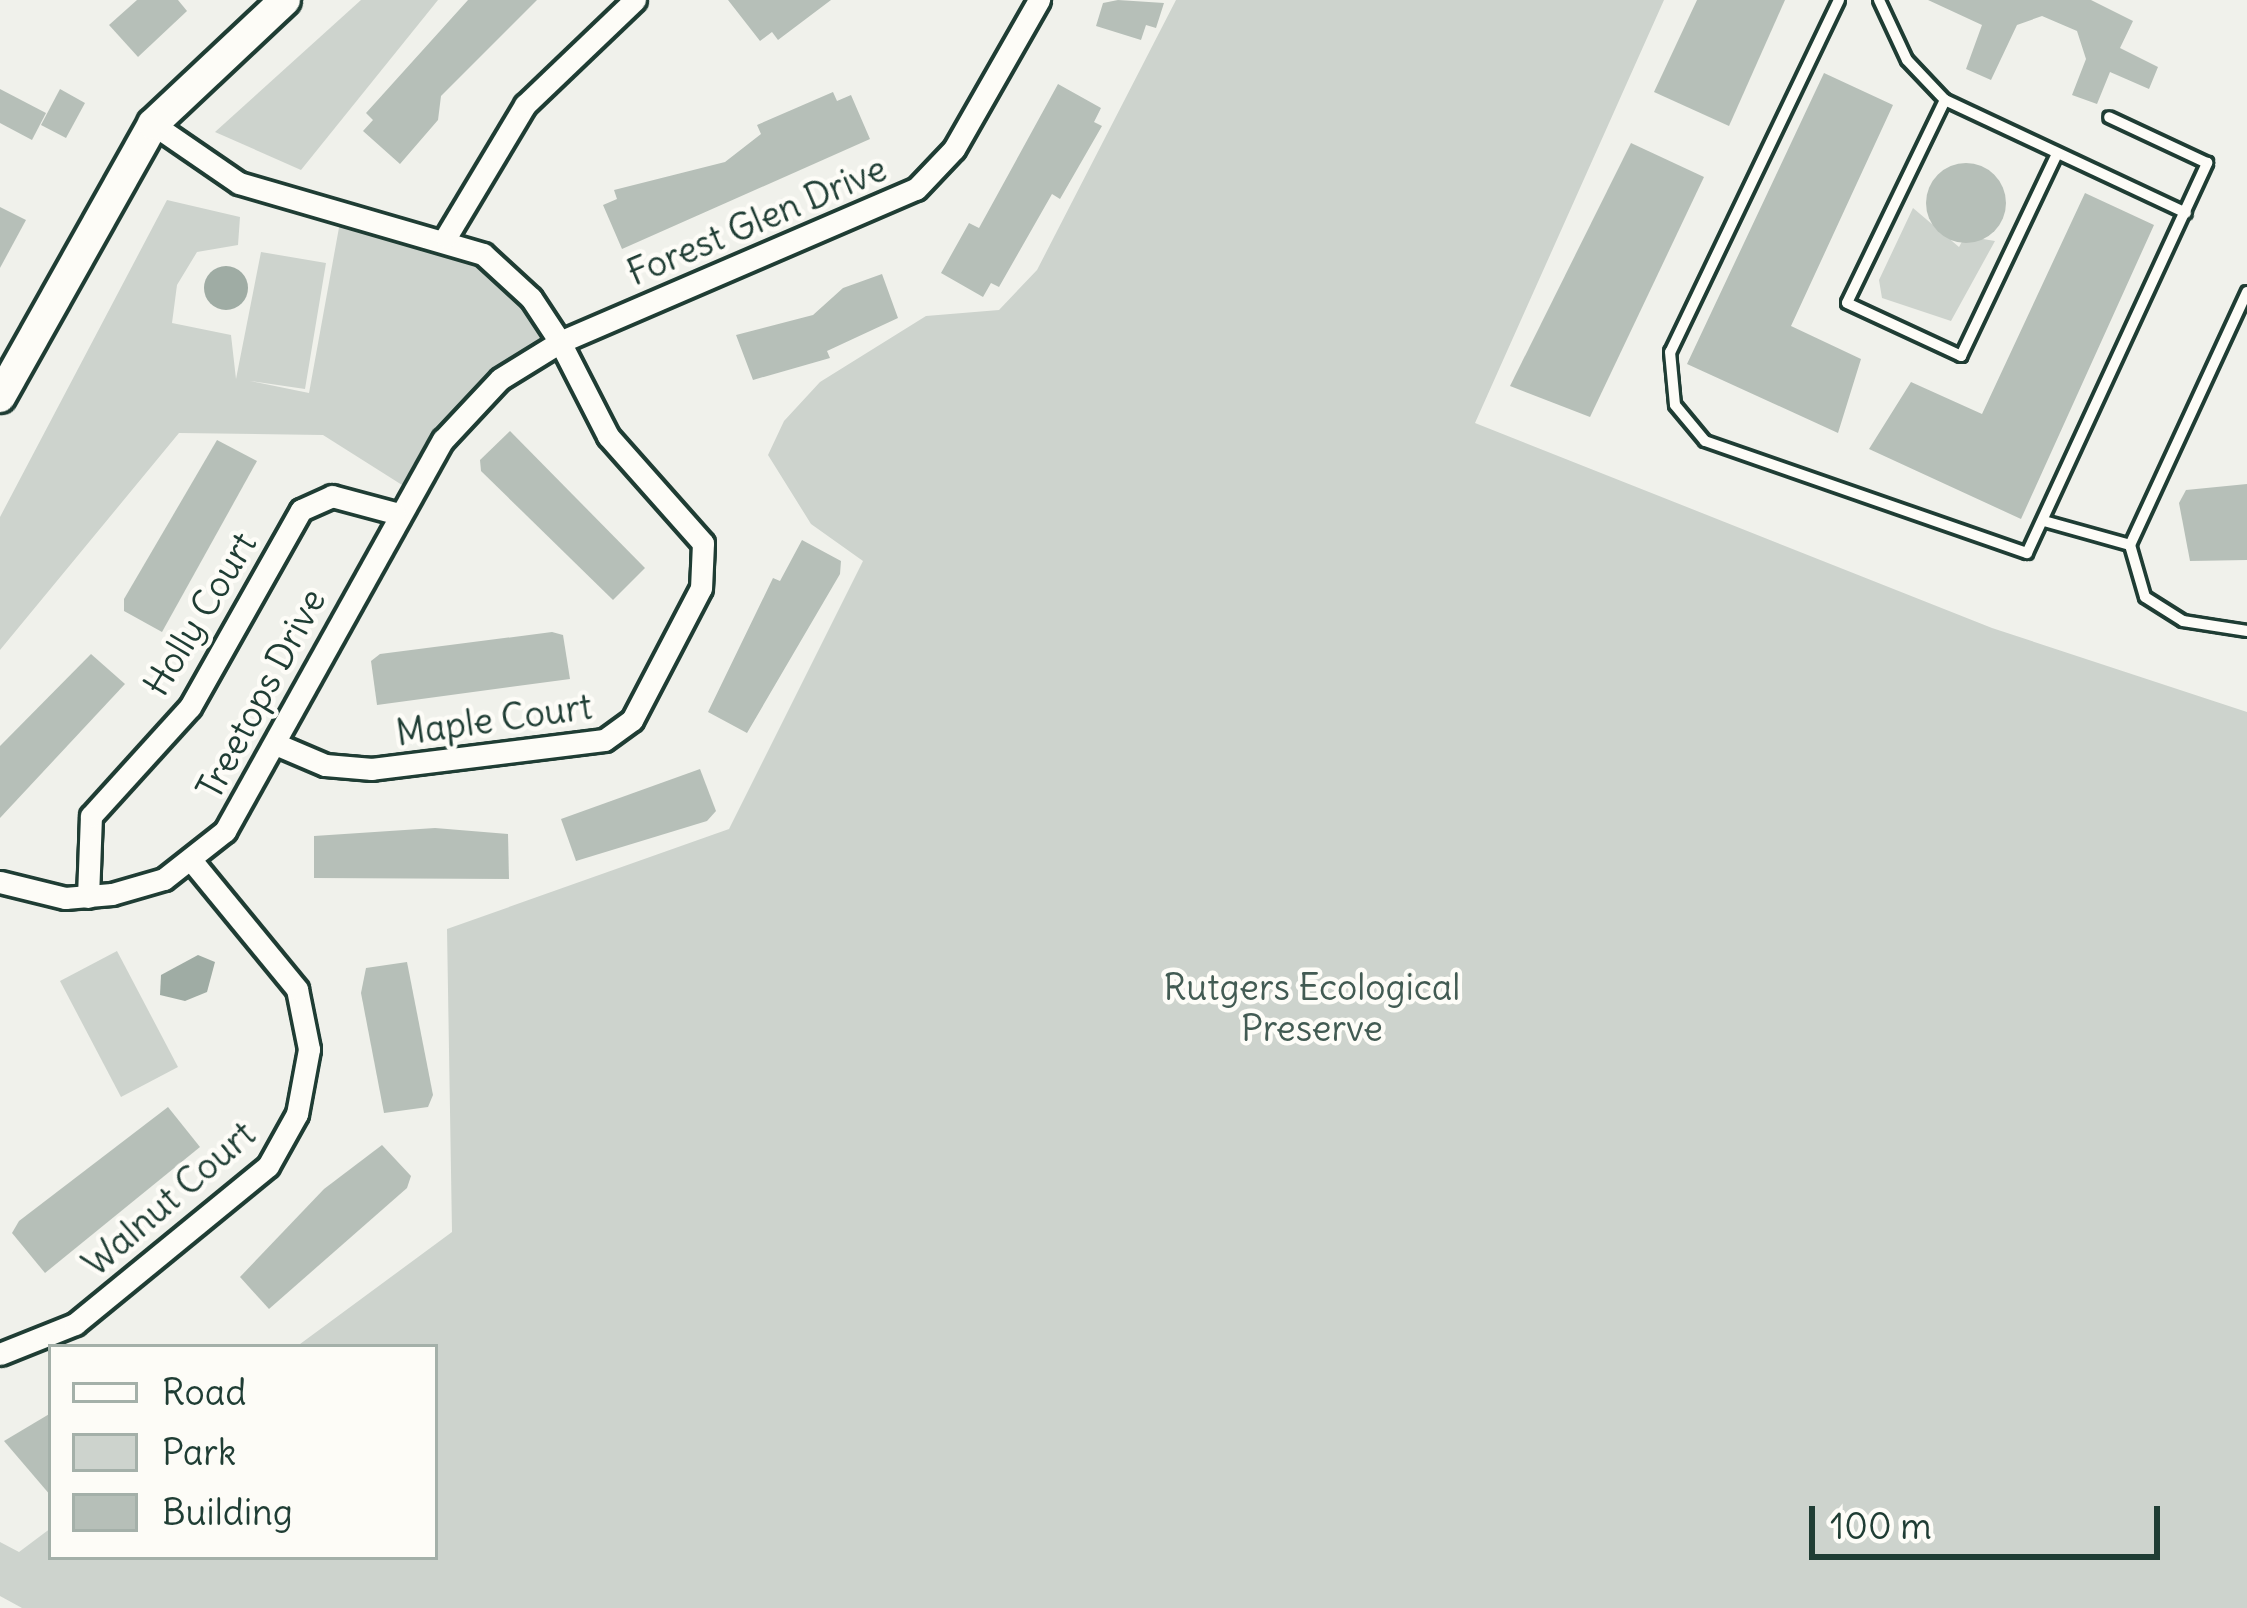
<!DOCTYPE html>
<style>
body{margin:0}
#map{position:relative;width:2247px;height:1608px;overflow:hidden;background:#f0f1eb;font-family:Delius,sans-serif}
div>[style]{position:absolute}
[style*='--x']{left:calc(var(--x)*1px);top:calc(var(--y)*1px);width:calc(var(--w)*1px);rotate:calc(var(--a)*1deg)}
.green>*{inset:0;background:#cdd3cd}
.water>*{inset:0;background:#9faca4}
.round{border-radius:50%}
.building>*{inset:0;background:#b6bfb8}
.roads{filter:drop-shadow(3px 0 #1f3d34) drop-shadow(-3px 0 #1f3d34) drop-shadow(0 3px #1f3d34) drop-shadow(0 -3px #1f3d34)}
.lane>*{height:10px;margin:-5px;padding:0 5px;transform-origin:5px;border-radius:5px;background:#fdfcf7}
.street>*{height:21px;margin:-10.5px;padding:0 10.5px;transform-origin:10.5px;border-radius:10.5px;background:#fdfcf7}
.secondary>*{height:30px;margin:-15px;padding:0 15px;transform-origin:15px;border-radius:15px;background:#fdfcf7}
span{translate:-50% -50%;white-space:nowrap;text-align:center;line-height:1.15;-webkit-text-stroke:9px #fdfcf7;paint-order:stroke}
.street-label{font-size:36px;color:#1f3d34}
.park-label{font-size:36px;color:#425b53}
.legend{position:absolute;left:48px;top:1344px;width:390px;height:216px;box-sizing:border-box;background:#fdfcf7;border:3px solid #a4b0a9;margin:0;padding:15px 21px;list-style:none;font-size:36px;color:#1f3d34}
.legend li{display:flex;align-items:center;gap:24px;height:60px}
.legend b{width:60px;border:3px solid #a4b0a9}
.scale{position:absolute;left:1809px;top:1506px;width:351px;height:54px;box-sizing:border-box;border:6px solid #1f3d34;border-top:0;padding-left:15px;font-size:36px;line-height:42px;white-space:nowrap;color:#1f3d34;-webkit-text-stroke:9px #fdfcf7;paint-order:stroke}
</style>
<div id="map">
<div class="green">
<div style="clip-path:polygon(361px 0,438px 0,301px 170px,215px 132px)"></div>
<div style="clip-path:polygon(1176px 0,1664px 0,1475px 423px,1992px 628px,2247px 712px,2247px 1608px,22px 1608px,0 1596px,0 1542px,19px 1552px,51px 1528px,51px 1557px,435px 1557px,435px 1347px,296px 1347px,452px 1232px,447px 929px,729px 829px,863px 561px,811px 524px,768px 455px,784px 421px,820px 382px,926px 316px,999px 310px,1037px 270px)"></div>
<div style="clip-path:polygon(167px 200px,240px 217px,238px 245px,197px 252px,177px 285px,172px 323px,231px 335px,236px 379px,261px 252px,326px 263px,305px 389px,250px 381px,309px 393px,342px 211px,483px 254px,560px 342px,525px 360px,410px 490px,323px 435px,179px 433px,0 650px,0 517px)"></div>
<div style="clip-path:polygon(1913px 208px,1959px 247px,1965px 236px,1995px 241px,1951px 321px,1882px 298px,1879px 280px)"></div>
<div style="clip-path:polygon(117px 951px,178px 1067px,121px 1097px,60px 981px)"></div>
</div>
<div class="water">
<div class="round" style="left:204px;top:266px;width:44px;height:44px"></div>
<div style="clip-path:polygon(198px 955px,215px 962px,207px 992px,185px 1001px,160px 995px,161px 975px)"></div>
</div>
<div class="building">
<div style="clip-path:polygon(137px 0,178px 0,187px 11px,138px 57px,109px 25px)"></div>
<div style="clip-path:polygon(468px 0,537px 0,441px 96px,438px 120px,400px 164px,363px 131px,373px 120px,366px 113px)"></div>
<div style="clip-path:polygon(728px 0,831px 0,778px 40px,772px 32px,760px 41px)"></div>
<div style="clip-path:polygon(1118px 0,1164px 3px,1156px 28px,1146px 25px,1141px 40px,1096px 26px,1103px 3px)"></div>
<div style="clip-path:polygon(1697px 0,1785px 0,1729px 126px,1654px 92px)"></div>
<div style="clip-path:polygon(1928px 0,2091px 0,2133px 21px,2120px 48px,2158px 67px,2149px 89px,2110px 72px,2097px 104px,2072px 95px,2086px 59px,2077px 31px,2042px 16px,2017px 25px,1991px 80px,1966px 69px,1982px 25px)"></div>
<div style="clip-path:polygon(1824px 73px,1893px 105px,1791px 326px,1861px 359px,1838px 433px,1687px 364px)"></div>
<div style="clip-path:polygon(1058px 84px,1101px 108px,1094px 122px,1102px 126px,1060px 199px,1052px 194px,999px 287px,991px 283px,983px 297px,941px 273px,969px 223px,979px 228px)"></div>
<div style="clip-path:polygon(0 89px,46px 113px,32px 140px,0 123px)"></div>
<div style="clip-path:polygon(60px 89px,85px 103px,66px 138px,41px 125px)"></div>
<div style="clip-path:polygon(833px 92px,837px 101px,851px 95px,870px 139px,622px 249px,603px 205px,617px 199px,614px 190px,725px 162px,761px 134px,757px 125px)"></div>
<div style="clip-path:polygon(1631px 143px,1704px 177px,1590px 417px,1510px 386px)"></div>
<div class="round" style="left:1926px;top:163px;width:80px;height:80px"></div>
<div style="clip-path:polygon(2085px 193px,2154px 225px,2021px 519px,1869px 449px,1911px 382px,1982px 414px)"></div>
<div style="clip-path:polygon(0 207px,26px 220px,0 268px)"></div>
<div style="clip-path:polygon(882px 274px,898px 318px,827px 351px,830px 358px,753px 380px,736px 335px,813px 315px,843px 288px)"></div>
<div style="clip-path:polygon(510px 431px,645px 568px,613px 600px,481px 471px,480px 460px)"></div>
<div style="clip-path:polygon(217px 440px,257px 461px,162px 632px,124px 611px,124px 599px)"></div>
<div style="clip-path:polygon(2247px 484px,2247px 560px,2190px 561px,2179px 503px,2186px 490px)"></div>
<div style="clip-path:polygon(802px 540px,841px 561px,840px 574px,747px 733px,708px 712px,773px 578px,780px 581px)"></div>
<div style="clip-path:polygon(552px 632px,563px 635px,570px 679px,377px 705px,371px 661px,380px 654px)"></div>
<div style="clip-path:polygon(91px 654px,125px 684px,0 818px,0 746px)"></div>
<div style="clip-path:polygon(700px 769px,716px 811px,707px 821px,576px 861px,561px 819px)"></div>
<div style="clip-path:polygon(435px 828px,508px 834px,509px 879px,314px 878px,314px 836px)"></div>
<div style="clip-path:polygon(407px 962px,433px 1095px,428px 1107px,384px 1113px,361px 993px,366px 968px)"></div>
<div style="clip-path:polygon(168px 1107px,200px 1147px,45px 1273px,12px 1233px,19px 1221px)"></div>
<div style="clip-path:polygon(382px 1145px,411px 1176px,407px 1188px,269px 1309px,240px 1277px,324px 1189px)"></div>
<div style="clip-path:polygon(51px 1413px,51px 1496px,4px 1441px)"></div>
</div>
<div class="roads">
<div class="lane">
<div style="--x:1839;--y:0;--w:390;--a:115.6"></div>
<div style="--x:1670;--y:352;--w:53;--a:84.6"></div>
<div style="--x:1675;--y:405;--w:47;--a:50.2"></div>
<div style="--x:1705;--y:441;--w:341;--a:19.2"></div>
<div style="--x:2027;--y:553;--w:430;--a:-65.2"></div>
<div style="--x:2207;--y:163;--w:108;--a:-154.9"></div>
<div style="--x:1879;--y:0;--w:66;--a:65"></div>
<div style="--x:1907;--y:60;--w:55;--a:46.5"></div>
<div style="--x:1945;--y:100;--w:266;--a:25.1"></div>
<div style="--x:1945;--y:100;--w:225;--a:115.8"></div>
<div style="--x:1847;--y:303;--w:126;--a:24.9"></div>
<div style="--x:1961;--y:356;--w:221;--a:-64.6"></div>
<div style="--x:2247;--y:292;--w:279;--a:114.8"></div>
<div style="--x:2130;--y:545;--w:54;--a:73.9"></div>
<div style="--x:2145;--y:597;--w:45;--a:32.3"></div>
<div style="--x:2183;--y:621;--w:65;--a:8.9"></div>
<div style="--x:2044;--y:521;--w:89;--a:15.6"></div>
</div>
<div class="street">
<div style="--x:153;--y:124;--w:104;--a:34.5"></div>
<div style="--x:239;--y:183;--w:254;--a:16.2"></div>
<div style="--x:483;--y:254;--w:65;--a:42.5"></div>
<div style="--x:531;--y:298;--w:53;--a:56.6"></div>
<div style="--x:560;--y:342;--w:387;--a:-23.3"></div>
<div style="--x:916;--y:189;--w:55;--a:-46.5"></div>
<div style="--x:954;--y:149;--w:172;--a:-60.3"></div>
<div style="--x:446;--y:237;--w:154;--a:-59.1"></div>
<div style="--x:525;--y:105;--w:152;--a:-43.7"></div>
<div style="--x:0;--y:882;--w:67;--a:13.8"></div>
<div style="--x:65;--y:898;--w:47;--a:-4.9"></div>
<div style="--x:112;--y:894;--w:54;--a:-16.1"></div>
<div style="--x:164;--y:879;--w:78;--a:-38.2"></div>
<div style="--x:225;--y:831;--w:448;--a:-60.9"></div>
<div style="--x:443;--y:440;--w:83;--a:-46.9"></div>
<div style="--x:500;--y:379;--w:70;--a:-31.7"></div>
<div style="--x:560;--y:342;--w:106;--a:62.9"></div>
<div style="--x:608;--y:436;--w:143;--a:48.4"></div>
<div style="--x:703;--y:543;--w:45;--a:92.5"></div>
<div style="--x:701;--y:588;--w:149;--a:117.6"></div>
<div style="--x:632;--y:720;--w:34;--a:144"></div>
<div style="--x:604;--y:740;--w:234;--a:172.9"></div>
<div style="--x:372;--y:769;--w:47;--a:-175.1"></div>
<div style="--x:325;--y:765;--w:51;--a:-156.9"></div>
<div style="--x:88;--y:897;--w:81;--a:-87.9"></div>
<div style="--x:91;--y:816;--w:147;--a:-47.8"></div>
<div style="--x:190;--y:707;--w:226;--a:-60.6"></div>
<div style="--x:301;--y:510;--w:34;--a:-24"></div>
<div style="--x:332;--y:496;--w:65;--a:15.1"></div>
<div style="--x:0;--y:1354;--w:81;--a:-21.8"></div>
<div style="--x:75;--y:1324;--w:249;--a:-39.3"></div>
<div style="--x:268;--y:1166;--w:60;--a:-60.9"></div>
<div style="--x:297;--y:1114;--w:66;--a:-79.5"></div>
<div style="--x:309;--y:1049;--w:61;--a:-101.3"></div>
<div style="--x:297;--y:989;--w:167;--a:-129.4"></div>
</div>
<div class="secondary">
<div style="--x:0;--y:397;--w:313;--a:-60.7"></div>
<div style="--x:153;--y:124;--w:181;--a:-43.2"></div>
</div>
</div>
<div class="street-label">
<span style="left:757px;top:221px;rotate:-23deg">Forest Glen Drive</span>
<span style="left:200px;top:614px;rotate:-59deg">Holly Court</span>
<span style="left:261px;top:694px;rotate:-62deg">Treetops Drive</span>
<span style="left:494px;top:720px;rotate:-8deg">Maple Court</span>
<span style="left:169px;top:1199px;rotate:-41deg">Walnut Court</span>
</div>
<div class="park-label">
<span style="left:1312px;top:1008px">Rutgers Ecological<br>Preserve</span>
</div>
<ul class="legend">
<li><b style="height:15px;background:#fdfcf7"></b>Road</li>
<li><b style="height:33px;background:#cdd3cd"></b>Park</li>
<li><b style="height:33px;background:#b6bfb8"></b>Building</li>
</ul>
<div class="scale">100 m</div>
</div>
